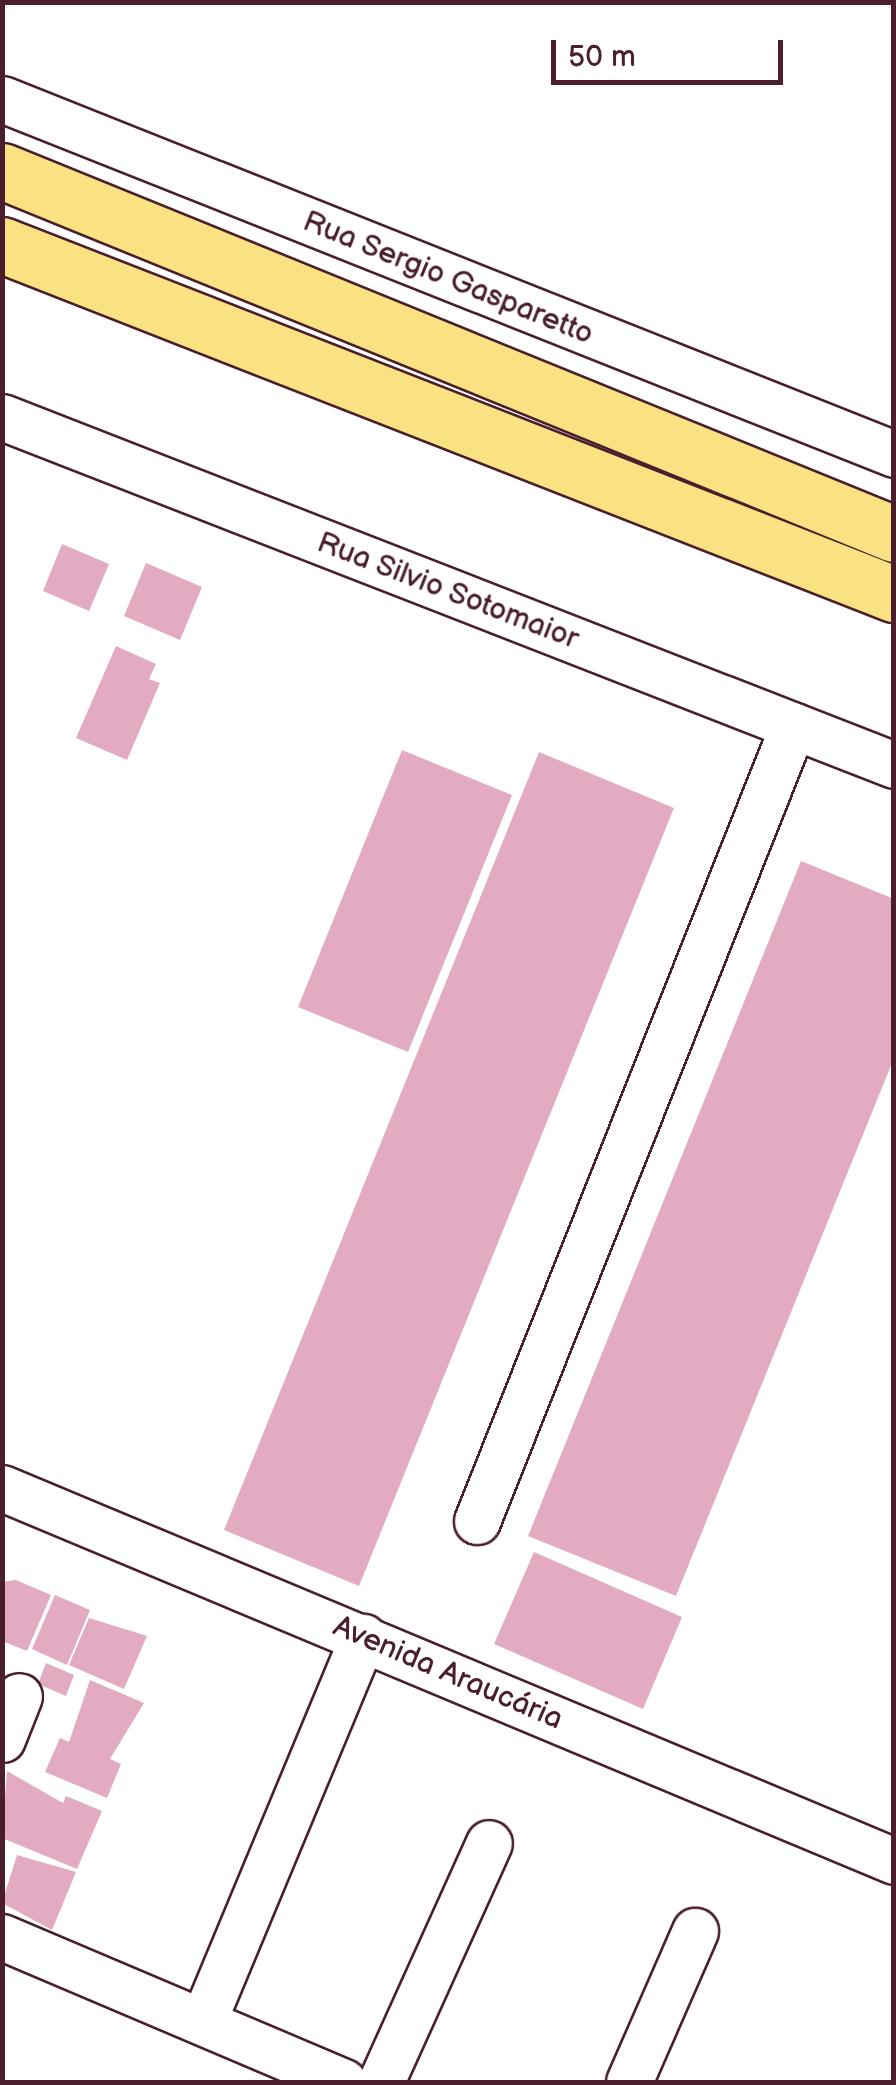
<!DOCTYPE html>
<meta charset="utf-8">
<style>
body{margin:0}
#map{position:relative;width:896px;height:2085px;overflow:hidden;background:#fff;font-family:"Balsamiq Sans",sans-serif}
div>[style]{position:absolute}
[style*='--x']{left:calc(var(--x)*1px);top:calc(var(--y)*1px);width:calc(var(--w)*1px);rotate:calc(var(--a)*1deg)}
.building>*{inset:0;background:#e2abc1}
.roads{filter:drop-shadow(2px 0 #4a1f2b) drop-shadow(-2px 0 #4a1f2b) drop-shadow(0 2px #4a1f2b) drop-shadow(0 -2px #4a1f2b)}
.minor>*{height:45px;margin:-22.5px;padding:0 22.5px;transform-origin:22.5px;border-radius:22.5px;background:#fff}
.highway>*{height:55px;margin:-27.5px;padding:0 27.5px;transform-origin:27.5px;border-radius:27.5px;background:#fae181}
span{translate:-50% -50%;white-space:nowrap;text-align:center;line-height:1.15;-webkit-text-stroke:9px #fff;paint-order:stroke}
.street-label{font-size:30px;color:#4a1f2b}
.frame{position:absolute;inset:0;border:5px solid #4a1f2b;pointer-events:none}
.scale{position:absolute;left:551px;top:40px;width:232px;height:45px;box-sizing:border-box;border:5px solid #4a1f2b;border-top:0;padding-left:12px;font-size:30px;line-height:35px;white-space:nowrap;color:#4a1f2b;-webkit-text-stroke:8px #fff;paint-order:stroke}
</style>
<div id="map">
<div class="building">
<div style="clip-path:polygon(62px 544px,109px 564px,89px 611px,43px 591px)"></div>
<div style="clip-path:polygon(146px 563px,202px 587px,180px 640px,124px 616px)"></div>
<div style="clip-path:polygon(116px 646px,156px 664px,149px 679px,160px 683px,127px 760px,76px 738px)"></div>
<div style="clip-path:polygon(402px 750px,512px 795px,408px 1052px,298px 1007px)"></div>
<div style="clip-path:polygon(539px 752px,674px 808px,359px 1586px,224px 1530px)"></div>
<div style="clip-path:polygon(801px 861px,894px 899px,894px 1058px,676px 1596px,528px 1536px)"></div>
<div style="clip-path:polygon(534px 1552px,682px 1617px,643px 1709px,494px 1644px)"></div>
<div style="clip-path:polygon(16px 1580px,51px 1595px,27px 1651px,2px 1641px,2px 1582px)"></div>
<div style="clip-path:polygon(55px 1595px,90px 1610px,67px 1665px,32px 1649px)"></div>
<div style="clip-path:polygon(89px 1618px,147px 1636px,124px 1689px,69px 1665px)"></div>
<div style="clip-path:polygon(46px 1663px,74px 1675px,66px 1696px,38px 1684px)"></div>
<div style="clip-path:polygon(90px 1680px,144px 1703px,110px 1759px,121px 1764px,107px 1798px,45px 1772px,60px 1738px,69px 1742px)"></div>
<div style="clip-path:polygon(7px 1771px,63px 1803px,66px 1796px,102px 1811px,77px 1869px,2px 1838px)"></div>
<div style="clip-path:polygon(17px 1855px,76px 1872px,52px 1930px,2px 1903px)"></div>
</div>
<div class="roads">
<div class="minor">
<div style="--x:2;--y:99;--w:960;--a:21.7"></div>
<div style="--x:2;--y:417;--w:957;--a:21.31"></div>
<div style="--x:2;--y:1488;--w:967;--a:22.69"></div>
<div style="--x:477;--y:1521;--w:856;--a:-68.32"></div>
<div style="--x:2;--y:1739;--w:46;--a:-68.4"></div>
<div style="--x:2;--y:1937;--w:371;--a:23"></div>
<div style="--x:204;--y:2019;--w:414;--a:-67.4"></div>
<div style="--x:381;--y:2082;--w:262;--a:-65.7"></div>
<div style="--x:629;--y:2082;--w:165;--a:-66.4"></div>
</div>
<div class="highway">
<div style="--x:2;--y:171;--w:963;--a:22.14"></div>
<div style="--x:2;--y:245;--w:958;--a:21.37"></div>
</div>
</div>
<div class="street-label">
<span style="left:448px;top:278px;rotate:22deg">Rua Sergio Gasparetto</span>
<span style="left:448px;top:591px;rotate:21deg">Rua Silvio Sotomaior</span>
<span style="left:448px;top:1673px;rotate:23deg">Avenida Araucária</span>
</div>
<div class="frame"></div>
<div class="scale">50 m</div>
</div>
